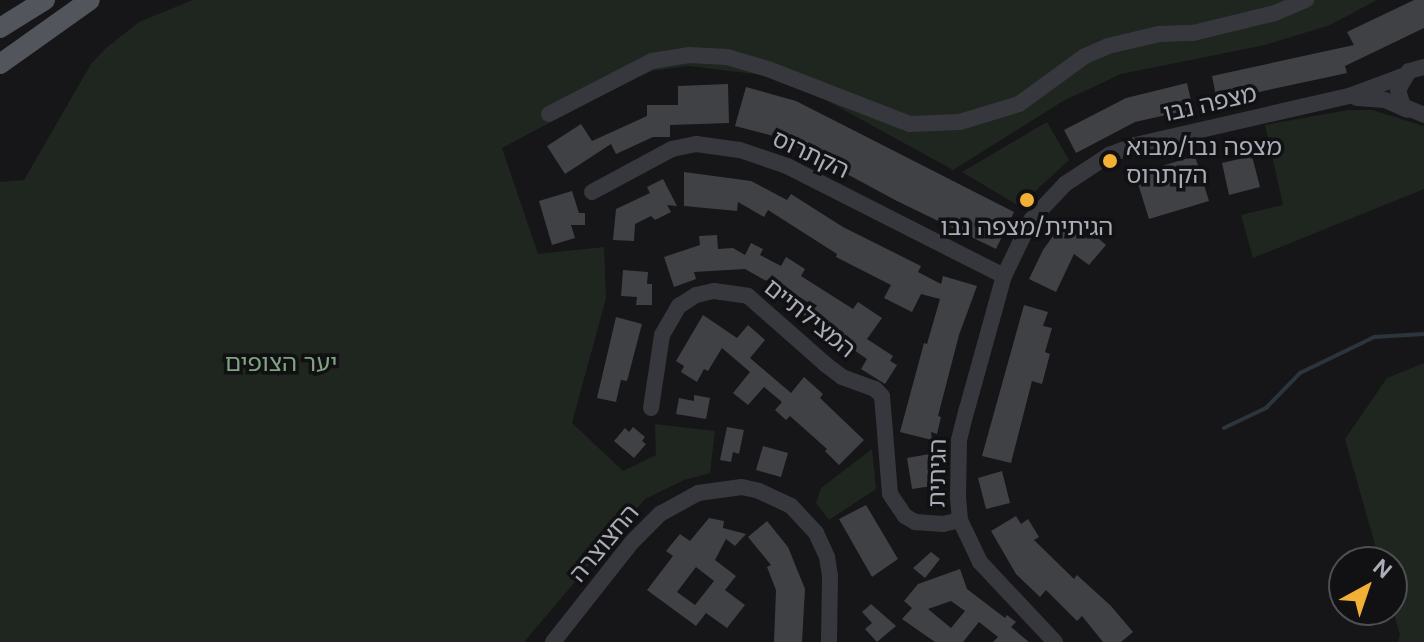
<!DOCTYPE html>
<meta charset="utf-8">
<style>
body{margin:0}
#map{position:relative;width:1424px;height:642px;overflow:hidden;background:#161618;font-family:"DM Sans","Noto Sans Hebrew",sans-serif}
div>[style]{position:absolute}
[style*='--x']{left:calc(var(--x)*1px);top:calc(var(--y)*1px);width:calc(var(--w)*1px);rotate:calc(var(--a)*1deg)}
.green>*{inset:0;background:#1e261f}
.stream>*{height:4px;margin:-2px;padding:0 2px;transform-origin:2px;border-radius:2px;background:#2c353c}
.building>*{inset:0;background:#404145}
.minor>*{height:16px;margin:-8px;padding:0 8px;transform-origin:8px;border-radius:8px;background:#37383d}
.major>*{height:20px;margin:-10px;padding:0 10px;transform-origin:10px;border-radius:10px;background:#53555c}
.dots>*{width:22px;height:22px;translate:-50% -50%;box-sizing:border-box;border:4px solid #111113;border-radius:50%}
span{translate:-50% -50%;white-space:nowrap;text-align:center;line-height:1.15;-webkit-text-stroke:7px #111113;paint-order:stroke}
.street-label{font-size:24px;color:#a8adb8}
.poi-label{font-size:24px;color:#a8adb8}
.left{translate:0 -50%;text-align:left}
.park-label{font-size:24px;color:#7fa381}
.north{position:absolute;left:1328px;top:546px;width:80px;height:80px;box-sizing:border-box;background:#111113;border:2px solid #4d4f55;border-radius:50%;rotate:40deg;font-size:22px;font-weight:700;line-height:32px;text-align:center;color:#a8adb8}
.north::after{content:'';display:block;margin:auto;width:28px;height:36px;background:#f2b134;clip-path:polygon(50% 0,100% 100%,50% 72%,0 100%)}
</style>
<div id="map">
<div class="green">
<div style="clip-path:polygon(193px 0,1377px 0,1330px 25px,1265px 45px,1121px 74px,1063px 101px,953px 170px,813px 93px,764px 75px,688px 66px,652px 71px,621px 85px,502px 148px,538px 254px,604px 247px,606px 298px,572px 423px,623px 471px,656px 455px,655px 424px,715px 431px,710px 473px,684px 480px,645px 499px,524px 642px,0 642px,0 182px,24px 180px,91px 64px,105px 49px,139px 22px)"></div>
<div style="clip-path:polygon(1348px 110px,1372px 110px,1424px 126px,1424px 189px,1253px 258px,1241px 215px,1283px 205px,1265px 125px)"></div>
<div style="clip-path:polygon(1047px 122px,1069px 160px,1019px 206px,962px 172px)"></div>
<div style="clip-path:polygon(1424px 363px,1424px 642px,1398px 642px,1400px 635px,1392px 606px,1392px 562px,1380px 562px,1345px 439px,1387px 378px)"></div>
<div style="clip-path:polygon(872px 449px,876px 489px,829px 520px,816px 503px,821px 488px)"></div>
</div>
<div class="stream">
<div style="--x:1224;--y:428;--w:47;--a:-25.5"></div>
<div style="--x:1266;--y:408;--w:49;--a:-45.8"></div>
<div style="--x:1300;--y:373;--w:82;--a:-25.9"></div>
<div style="--x:1374;--y:337;--w:50;--a:-3.4"></div>
</div>
<div class="building">
<div style="clip-path:polygon(1414px 0,1424px 0,1424px 28px,1345px 66px,1347px 73px,1217px 101px,1212px 76px,1354px 45px,1347px 32px)"></div>
<div style="clip-path:polygon(1187px 83px,1193px 109px,1135px 122px,1076px 153px,1064px 130px,1126px 98px)"></div>
<div style="clip-path:polygon(728px 84px,729px 123px,670px 125px,670px 137px,653px 137px,616px 154px,611px 144px,565px 174px,547px 146px,581px 124px,592px 141px,647px 116px,647px 105px,678px 105px,678px 86px)"></div>
<div style="clip-path:polygon(746px 87px,796px 101px,1014px 212px,996px 249px,897px 201px,791px 144px,793px 141px,735px 126px)"></div>
<div style="clip-path:polygon(1195px 156px,1209px 201px,1149px 219px,1135px 174px)"></div>
<div style="clip-path:polygon(1252px 156px,1260px 187px,1229px 195px,1222px 163px)"></div>
<div style="clip-path:polygon(684px 172px,751px 181px,787px 200px,791px 194px,843px 227px,921px 266px,918px 272px,941px 284px,943px 276px,977px 286px,959px 335px,938px 416px,941px 417px,937px 434px,931px 432px,932px 440px,900px 432px,924px 343px,927px 344px,940px 299px,921px 294px,912px 312px,884px 298px,891px 285px,836px 257px,837px 254px,768px 210px,764px 217px,738px 202px,737px 211px,684px 206px)"></div>
<div style="clip-path:polygon(663px 179px,677px 206px,667px 205px,671px 212px,655px 220px,651px 216px,635px 224px,634px 241px,613px 240px,616px 209px,650px 193px,647px 187px)"></div>
<div style="clip-path:polygon(572px 191px,579px 213px,585px 213px,585px 225px,571px 225px,575px 238px,552px 245px,539px 201px)"></div>
<div style="clip-path:polygon(1063px 222px,1086px 238px,1091px 232px,1106px 245px,1089px 265px,1074px 254px,1056px 292px,1029px 279px,1043px 250px)"></div>
<div style="clip-path:polygon(717px 235px,718px 249px,733px 248px,745px 255px,751px 243px,763px 249px,760px 255px,781px 266px,786px 257px,805px 269px,801px 276px,853px 309px,858px 302px,882px 318px,867px 339px,893px 356px,890px 361px,897px 365px,885px 384px,861px 369px,867px 359px,803px 315px,811px 304px,791px 292px,787px 297px,768px 286px,770px 283px,745px 269px,694px 272px,696px 279px,674px 287px,664px 257px,700px 245px,699px 236px)"></div>
<div style="clip-path:polygon(623px 270px,648px 272px,647px 284px,652px 284px,652px 305px,636px 305px,637px 297px,621px 296px)"></div>
<div style="clip-path:polygon(1024px 305px,1048px 312px,1043px 326px,1052px 328px,1045px 352px,1050px 354px,1042px 384px,1032px 381px,1011px 463px,982px 456px)"></div>
<div style="clip-path:polygon(703px 315px,737px 338px,748px 325px,765px 340px,750px 358px,791px 393px,804px 377px,823px 394px,820px 398px,864px 440px,839px 465px,825px 451px,827px 449px,790px 416px,786px 420px,775px 410px,782px 402px,764px 387px,748px 405px,733px 393px,750px 372px,722px 348px,708px 371px,704px 369px,697px 382px,681px 372px,684px 366px,676px 361px)"></div>
<div style="clip-path:polygon(616px 317px,642px 324px,627px 381px,621px 380px,616px 402px,597px 398px)"></div>
<div style="clip-path:polygon(694px 395px,710px 398px,706px 419px,676px 414px,679px 398px,694px 401px)"></div>
<div style="clip-path:polygon(633px 427px,645px 437px,642px 441px,646px 444px,634px 458px,614px 441px,625px 428px,629px 432px)"></div>
<div style="clip-path:polygon(727px 427px,744px 430px,739px 454px,733px 452px,731px 462px,720px 460px)"></div>
<div style="clip-path:polygon(763px 446px,788px 453px,781px 477px,756px 470px)"></div>
<div style="clip-path:polygon(935px 453px,938px 472px,929px 474px,932px 486px,912px 489px,907px 458px)"></div>
<div style="clip-path:polygon(1002px 471px,1010px 503px,986px 509px,978px 478px)"></div>
<div style="clip-path:polygon(866px 505px,898px 559px,872px 577px,839px 519px)"></div>
<div style="clip-path:polygon(1016px 516px,1021px 524px,1028px 519px,1039px 537px,1034px 540px,1074px 579px,1077px 575px,1111px 606px,1133px 632px,1121px 642px,1103px 642px,1082px 616px,1077px 621px,1046px 590px,1040px 597px,1016px 574px,991px 531px)"></div>
<div style="clip-path:polygon(evenodd,709px 518px,724px 521px,723px 528px,746px 534px,735px 546px,726px 539px,715px 560px,736px 576px,725px 590px,745px 605px,727px 628px,706px 613px,696px 626px,647px 590px,673px 556px,666px 551px,680px 534px,690px 541px,709px 518px,696px 567px,714px 581px,695px 605px,677px 592px,696px 567px)"></div>
<div style="clip-path:polygon(767px 521px,788px 547px,805px 589px,802px 642px,774px 642px,776px 590px,767px 567px,771px 565px,748px 537px)"></div>
<div style="clip-path:polygon(931px 552px,940px 559px,925px 578px,913px 568px)"></div>
<div style="clip-path:polygon(evenodd,960px 569px,967px 589px,1005px 618px,1007px 615px,1016px 622px,1011px 627px,1029px 642px,993px 642px,998px 637px,979px 622px,963px 642px,935px 642px,902px 619px,912px 608px,904px 601px,918px 584px,960px 569px,951px 601px,965px 611px,951px 628px,928px 609px,951px 601px)"></div>
<div style="clip-path:polygon(871px 604px,896px 626px,877px 642px,865px 629px,872px 623px,862px 612px)"></div>
</div>
<div class="minor">
<div style="--x:1424;--y:67;--w:16;--a:165"></div>
<div style="--x:1409;--y:71;--w:22;--a:120"></div>
<div style="--x:1398;--y:90;--w:17;--a:73"></div>
<div style="--x:1403;--y:106;--w:23;--a:23"></div>
<div style="--x:1357;--y:98;--w:28;--a:4"></div>
<div style="--x:1385;--y:100;--w:24;--a:24"></div>
<div style="--x:549;--y:114;--w:116;--a:-27.2"></div>
<div style="--x:652;--y:61;--w:37;--a:-9"></div>
<div style="--x:689;--y:55;--w:38;--a:3"></div>
<div style="--x:727;--y:57;--w:43;--a:16.3"></div>
<div style="--x:768;--y:69;--w:152;--a:21.2"></div>
<div style="--x:910;--y:124;--w:50;--a:-2.3"></div>
<div style="--x:960;--y:122;--w:62;--a:-17"></div>
<div style="--x:1019;--y:104;--w:82;--a:-36"></div>
<div style="--x:1085;--y:56;--w:25;--a:-23"></div>
<div style="--x:1108;--y:46;--w:52;--a:-13.2"></div>
<div style="--x:1159;--y:34;--w:34;--a:-2"></div>
<div style="--x:1193;--y:33;--w:84;--a:-13.7"></div>
<div style="--x:1275;--y:13;--w:34;--a:-23"></div>
<div style="--x:592;--y:192;--w:91;--a:-28.3"></div>
<div style="--x:672;--y:149;--w:25;--a:-12"></div>
<div style="--x:696;--y:144;--w:44;--a:7.8"></div>
<div style="--x:740;--y:150;--w:50;--a:18.8"></div>
<div style="--x:787;--y:166;--w:243;--a:26.9"></div>
<div style="--x:651;--y:408;--w:74;--a:-81.4"></div>
<div style="--x:662;--y:335;--w:34;--a:-60"></div>
<div style="--x:679;--y:306;--w:20;--a:-33"></div>
<div style="--x:696;--y:295;--w:18;--a:-13"></div>
<div style="--x:714;--y:291;--w:34;--a:8"></div>
<div style="--x:748;--y:296;--w:103;--a:41.4"></div>
<div style="--x:825;--y:364;--w:21;--a:37"></div>
<div style="--x:842;--y:377;--w:35;--a:20"></div>
<div style="--x:875;--y:389;--w:10;--a:45"></div>
<div style="--x:882;--y:396;--w:98;--a:85.3"></div>
<div style="--x:890;--y:494;--w:27;--a:56"></div>
<div style="--x:905;--y:516;--w:12;--a:31"></div>
<div style="--x:915;--y:522;--w:28;--a:4"></div>
<div style="--x:943;--y:524;--w:17;--a:-13"></div>
<div style="--x:553;--y:642;--w:127;--a:-51.7"></div>
<div style="--x:632;--y:542;--w:40;--a:-45"></div>
<div style="--x:660;--y:514;--w:43;--a:-28.9"></div>
<div style="--x:698;--y:493;--w:44;--a:-7.8"></div>
<div style="--x:742;--y:487;--w:17;--a:13"></div>
<div style="--x:759;--y:491;--w:35;--a:25"></div>
<div style="--x:791;--y:506;--w:37;--a:47"></div>
<div style="--x:816;--y:533;--w:26;--a:65"></div>
<div style="--x:827;--y:557;--w:20;--a:81"></div>
<div style="--x:830;--y:577;--w:65;--a:90.9"></div>
<div style="--x:1055;--y:642;--w:110;--a:-133.2"></div>
<div style="--x:980;--y:562;--w:47;--a:-115.5"></div>
<div style="--x:960;--y:520;--w:23;--a:-95"></div>
<div style="--x:958;--y:497;--w:57;--a:-89"></div>
<div style="--x:959;--y:440;--w:32;--a:-76"></div>
<div style="--x:967;--y:409;--w:138;--a:-74.5"></div>
<div style="--x:1004;--y:276;--w:62;--a:-64.3"></div>
<div style="--x:1031;--y:220;--w:50;--a:-46.6"></div>
<div style="--x:1065;--y:184;--w:53;--a:-33.4"></div>
<div style="--x:1109;--y:155;--w:28;--a:-21"></div>
<div style="--x:1135;--y:145;--w:220;--a:-12.9"></div>
<div style="--x:1349;--y:96;--w:58;--a:-20.3"></div>
</div>
<div class="major">
<div style="--x:0;--y:28;--w:53;--a:-31.9"></div>
<div style="--x:0;--y:64;--w:110;--a:-35.4"></div>
</div>
<div class="dots">
<div style="left:1110px;top:161px;background:#f2b134"></div>
<div style="left:1027px;top:200px;background:#f2b134"></div>
</div>
<div class="street-label">
<span style="left:1210px;top:103px;rotate:-13deg">מצפה נבו</span>
<span style="left:811px;top:154px;rotate:25deg">הקתרוס</span>
<span style="left:810px;top:318px;rotate:39deg">המצילתיים</span>
<span style="left:937px;top:473px;rotate:-89deg">הגיתית</span>
<span style="left:604px;top:543px;rotate:-50deg">החצוצרה</span>
</div>
<div class="poi-label">
<span class="left" style="left:1126px;top:161px">מצפה נבו/מבוא<br>הקתרוס</span>
<span style="left:1027px;top:227px">הגיתית/מצפה נבו</span>
</div>
<div class="park-label">
<span style="left:281px;top:363px">יער הצופים</span>
</div>
<div class="north">N</div>
</div>
